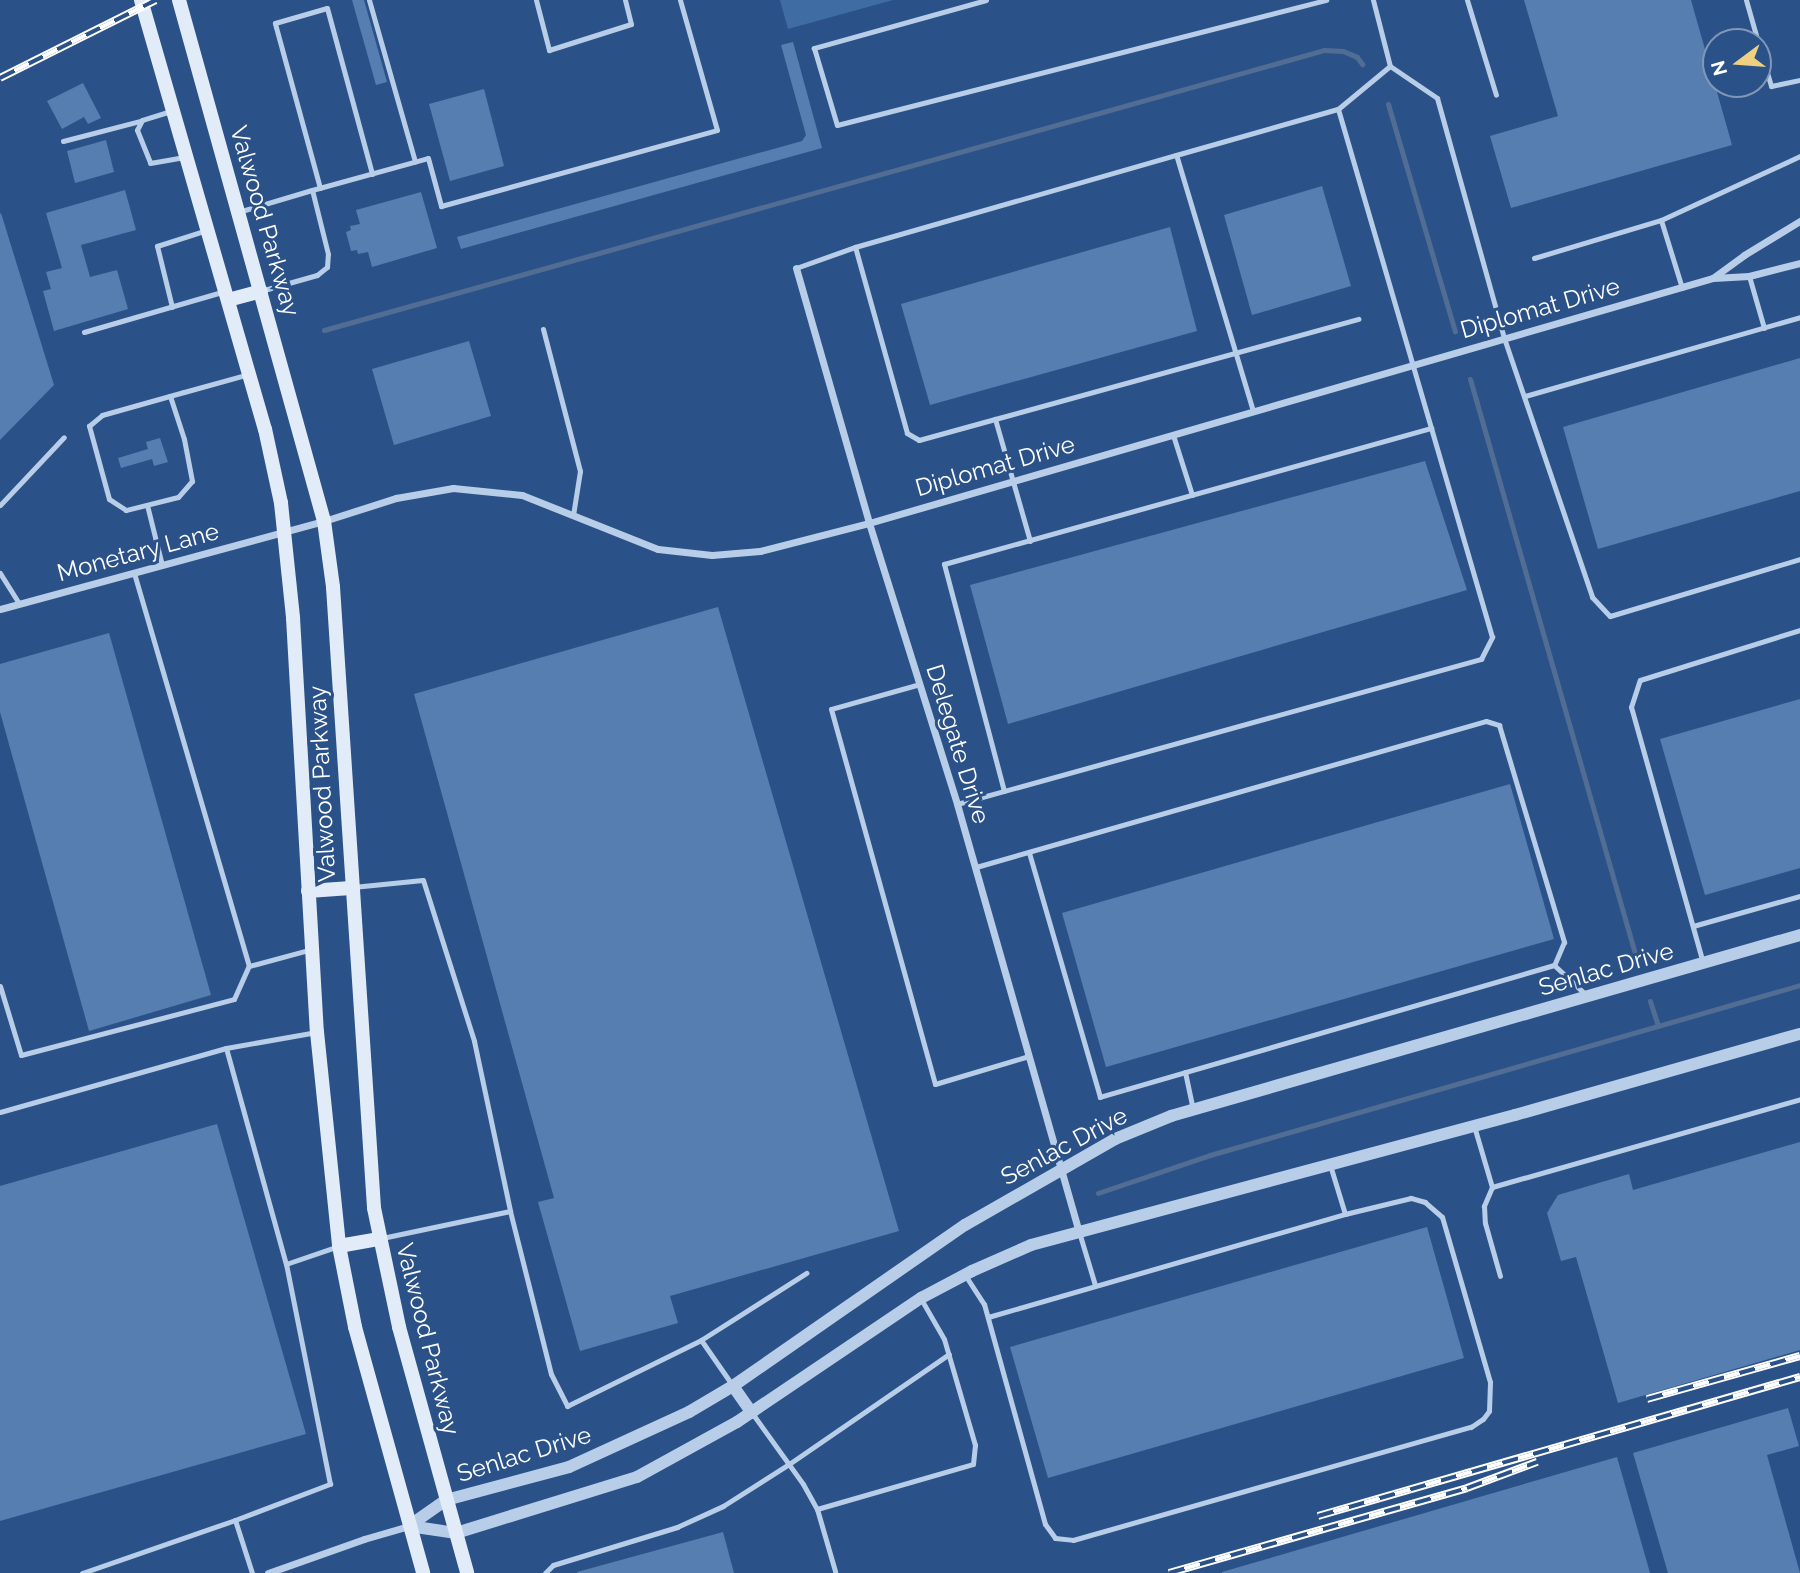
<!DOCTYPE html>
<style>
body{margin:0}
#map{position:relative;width:1800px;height:1573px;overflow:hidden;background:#2b5288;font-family:Raleway,sans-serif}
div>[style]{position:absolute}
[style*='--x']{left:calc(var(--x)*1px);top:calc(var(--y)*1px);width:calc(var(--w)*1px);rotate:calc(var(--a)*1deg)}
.green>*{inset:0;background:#406ca4}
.stream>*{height:5px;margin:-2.5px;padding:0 2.5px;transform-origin:2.5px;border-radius:2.5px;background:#526d93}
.building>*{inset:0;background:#577eb1}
.service>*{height:5px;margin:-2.5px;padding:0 2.5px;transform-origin:2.5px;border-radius:2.5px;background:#b8cde8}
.minor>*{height:7px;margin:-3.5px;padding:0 3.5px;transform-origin:3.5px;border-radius:3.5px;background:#b8cde8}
.tertiary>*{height:12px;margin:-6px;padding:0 6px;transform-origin:6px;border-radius:6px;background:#b8cde8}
.secondary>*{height:14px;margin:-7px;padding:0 7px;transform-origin:7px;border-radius:7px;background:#e2ebf8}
.rail>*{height:8px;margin-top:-4px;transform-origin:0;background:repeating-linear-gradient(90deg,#2b5288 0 16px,#fff 0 32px);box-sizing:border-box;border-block:2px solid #fff}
span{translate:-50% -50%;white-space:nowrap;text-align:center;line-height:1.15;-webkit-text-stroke:6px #2b5288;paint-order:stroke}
.street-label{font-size:24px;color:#fff}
.north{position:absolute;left:1702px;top:28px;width:70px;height:70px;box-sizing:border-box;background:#2b5288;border:2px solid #8097b8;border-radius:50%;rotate:254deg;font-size:19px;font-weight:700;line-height:28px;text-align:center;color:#fff}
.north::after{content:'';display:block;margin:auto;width:24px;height:32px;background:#eed081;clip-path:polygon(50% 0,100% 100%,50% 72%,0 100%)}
</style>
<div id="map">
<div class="green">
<div style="clip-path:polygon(780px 0,893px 0,788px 29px)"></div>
</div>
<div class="stream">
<div style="--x:1388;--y:104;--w:237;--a:73.6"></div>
<div style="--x:324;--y:330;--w:1038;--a:-15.64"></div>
<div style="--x:1324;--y:50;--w:19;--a:3"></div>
<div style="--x:1343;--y:51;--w:15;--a:23"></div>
<div style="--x:1357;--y:57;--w:9;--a:54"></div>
<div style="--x:1470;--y:379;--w:601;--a:73.98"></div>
<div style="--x:1650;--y:1001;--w:26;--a:72"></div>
<div style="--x:1098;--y:1193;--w:118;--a:-18.7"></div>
<div style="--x:1210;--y:1155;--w:614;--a:-16.07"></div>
</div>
<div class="building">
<div style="clip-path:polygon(352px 0,364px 0,387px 82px,376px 85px)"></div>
<div style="clip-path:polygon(1524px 0,1691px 0,1732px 145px,1511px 208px,1490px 136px,1558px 116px)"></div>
<div style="clip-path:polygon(793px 42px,822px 148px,461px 249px,457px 237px,802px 141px,806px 135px,781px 45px)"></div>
<div style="clip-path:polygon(83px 83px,101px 118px,88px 124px,84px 117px,62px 129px,47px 101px)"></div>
<div style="clip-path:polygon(484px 89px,504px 166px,450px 181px,429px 104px)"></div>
<div style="clip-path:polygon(106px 140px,114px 172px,75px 183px,67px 151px)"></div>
<div style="clip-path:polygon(1322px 186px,1351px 286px,1252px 315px,1224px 215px)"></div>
<div style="clip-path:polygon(125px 190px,136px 230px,81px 245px,90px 277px,117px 270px,128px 309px,54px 331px,43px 291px,51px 289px,46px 272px,62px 268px,46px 213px)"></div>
<div style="clip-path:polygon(421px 192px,437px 248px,372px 267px,368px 252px,358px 254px,357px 250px,351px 251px,346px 232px,351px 230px,350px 226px,360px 224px,356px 210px)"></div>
<div style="clip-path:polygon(1px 213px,54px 385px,0 440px,0 214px)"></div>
<div style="clip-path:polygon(1170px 227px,1197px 331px,930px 405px,901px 304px)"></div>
<div style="clip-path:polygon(469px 341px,491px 416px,394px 445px,372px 369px)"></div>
<div style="clip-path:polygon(1800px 358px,1800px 491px,1598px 549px,1563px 427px)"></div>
<div style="clip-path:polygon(160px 438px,168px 462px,154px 466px,152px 459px,121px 468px,118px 458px,148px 449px,146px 442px)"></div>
<div style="clip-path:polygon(1425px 461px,1467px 590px,1008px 724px,970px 585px)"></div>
<div style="clip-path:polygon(718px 607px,899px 1231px,670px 1296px,678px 1323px,580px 1351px,538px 1202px,554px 1198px,414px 694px)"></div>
<div style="clip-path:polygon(109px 633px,211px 995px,89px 1031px,0 712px,0 664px)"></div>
<div style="clip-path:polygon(1800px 699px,1800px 868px,1705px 895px,1660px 739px)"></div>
<div style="clip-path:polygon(1510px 784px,1554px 939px,1106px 1067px,1062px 913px)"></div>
<div style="clip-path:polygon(217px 1124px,306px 1434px,0 1521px,0 1186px)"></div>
<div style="clip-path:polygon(1800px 1142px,1800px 1350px,1618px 1403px,1576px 1257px,1561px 1261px,1547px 1213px,1558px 1195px,1629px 1174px,1633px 1190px)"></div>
<div style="clip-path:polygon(1427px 1227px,1464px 1358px,1048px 1478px,1010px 1347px)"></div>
<div style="clip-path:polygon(1788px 1408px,1799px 1446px,1767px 1455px,1800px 1573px,1668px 1573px,1633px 1453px)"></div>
<div style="clip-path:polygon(1617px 1457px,1650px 1573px,1222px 1573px,1222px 1572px)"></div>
<div style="clip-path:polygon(723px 1532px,734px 1573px,577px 1573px,577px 1572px)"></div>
</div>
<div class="service">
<div style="--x:369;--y:0;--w:168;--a:74.1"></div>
<div style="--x:536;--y:0;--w:52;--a:75.4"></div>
<div style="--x:549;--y:50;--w:86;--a:-17.6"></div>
<div style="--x:631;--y:24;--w:25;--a:-104"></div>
<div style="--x:986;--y:0;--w:179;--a:164.4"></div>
<div style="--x:814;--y:48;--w:80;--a:73.4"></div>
<div style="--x:837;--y:125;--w:505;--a:-14.34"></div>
<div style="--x:1373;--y:0;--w:68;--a:75.6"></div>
<div style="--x:1467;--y:0;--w:99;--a:73"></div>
<div style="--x:1746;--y:0;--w:44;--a:74.1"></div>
<div style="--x:1758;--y:42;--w:46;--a:73.5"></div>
<div style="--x:1771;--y:86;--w:30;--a:-12"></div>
<div style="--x:171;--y:111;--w:30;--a:163"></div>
<div style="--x:142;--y:120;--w:11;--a:117"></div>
<div style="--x:137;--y:130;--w:35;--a:68"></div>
<div style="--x:150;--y:163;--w:35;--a:-10"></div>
<div style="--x:63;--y:141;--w:80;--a:-14.6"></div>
<div style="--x:320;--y:188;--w:171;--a:-105.3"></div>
<div style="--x:275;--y:23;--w:54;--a:-16.1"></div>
<div style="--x:327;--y:8;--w:172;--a:74.8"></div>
<div style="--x:238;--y:212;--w:77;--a:-16.6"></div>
<div style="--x:1534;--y:258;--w:133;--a:-16.7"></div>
<div style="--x:796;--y:268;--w:63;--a:-19.6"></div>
<div style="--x:1749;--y:276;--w:54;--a:73.9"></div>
<div style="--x:1682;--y:288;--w:71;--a:-107.2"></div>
<div style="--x:1661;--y:220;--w:153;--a:-24.7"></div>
<div style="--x:264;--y:290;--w:55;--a:-15.8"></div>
<div style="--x:317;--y:275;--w:13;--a:-39"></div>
<div style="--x:327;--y:267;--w:13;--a:-86"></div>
<div style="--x:328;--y:254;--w:66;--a:-104"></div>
<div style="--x:312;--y:190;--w:120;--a:-15.4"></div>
<div style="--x:428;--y:158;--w:50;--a:74.8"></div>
<div style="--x:441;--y:206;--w:286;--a:-15.4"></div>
<div style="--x:717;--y:130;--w:135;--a:-105.9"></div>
<div style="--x:172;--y:307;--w:63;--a:-103.8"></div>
<div style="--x:157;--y:246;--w:52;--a:-17.7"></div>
<div style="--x:543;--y:329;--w:147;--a:75.4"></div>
<div style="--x:580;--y:471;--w:45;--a:99"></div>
<div style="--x:84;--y:332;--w:147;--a:-16.2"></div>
<div style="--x:170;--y:396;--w:45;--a:72"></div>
<div style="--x:184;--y:439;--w:43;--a:79.2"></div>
<div style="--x:192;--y:481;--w:21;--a:131"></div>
<div style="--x:178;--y:497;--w:54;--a:166"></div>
<div style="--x:126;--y:510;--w:20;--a:-147"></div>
<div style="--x:109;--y:499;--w:76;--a:-105.3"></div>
<div style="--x:89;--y:426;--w:17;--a:-40"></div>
<div style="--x:102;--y:415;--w:85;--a:-15.7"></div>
<div style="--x:184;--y:392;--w:67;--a:-15.5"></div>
<div style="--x:1525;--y:396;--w:286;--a:-16"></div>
<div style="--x:1253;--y:411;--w:267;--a:-106.7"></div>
<div style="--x:1176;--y:155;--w:168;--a:-15.9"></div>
<div style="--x:995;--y:419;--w:79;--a:164.6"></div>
<div style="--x:919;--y:440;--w:14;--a:-150"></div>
<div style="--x:907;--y:433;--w:193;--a:-105.6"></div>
<div style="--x:855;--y:247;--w:334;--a:-16"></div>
<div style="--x:1173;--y:435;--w:63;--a:72.4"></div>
<div style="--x:0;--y:505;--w:93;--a:-46.7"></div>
<div style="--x:147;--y:505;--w:62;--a:76"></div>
<div style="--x:1030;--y:541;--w:127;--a:-106"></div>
<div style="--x:995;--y:419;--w:377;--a:-15.4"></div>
<div style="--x:0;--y:573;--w:36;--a:58"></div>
<div style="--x:134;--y:573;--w:409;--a:73.7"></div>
<div style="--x:249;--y:966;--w:65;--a:-15.1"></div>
<div style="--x:920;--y:684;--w:92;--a:164.3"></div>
<div style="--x:831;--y:709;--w:389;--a:74.5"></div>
<div style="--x:935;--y:1084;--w:98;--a:-16.6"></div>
<div style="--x:1004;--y:791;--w:235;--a:-104.8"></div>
<div style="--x:944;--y:564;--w:506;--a:-15.6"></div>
<div style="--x:957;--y:804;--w:544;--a:-15.47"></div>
<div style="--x:1481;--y:659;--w:25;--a:-63"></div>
<div style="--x:1492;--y:637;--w:550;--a:-106.26"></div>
<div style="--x:1338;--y:109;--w:67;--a:-39.6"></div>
<div style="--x:1390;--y:66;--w:57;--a:34.2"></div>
<div style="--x:1437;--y:98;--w:249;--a:74.4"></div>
<div style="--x:1504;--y:338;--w:274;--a:71.2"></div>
<div style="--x:1592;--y:597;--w:26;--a:47"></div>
<div style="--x:1610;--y:616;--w:198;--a:-16.7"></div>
<div style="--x:976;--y:867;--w:530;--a:-15.98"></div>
<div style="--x:1486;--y:721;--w:14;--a:17"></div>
<div style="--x:1499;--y:725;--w:227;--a:73.3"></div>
<div style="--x:1564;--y:942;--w:25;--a:113"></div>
<div style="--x:1554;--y:965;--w:473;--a:163.8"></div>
<div style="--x:1100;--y:1097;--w:255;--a:-106.2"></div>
<div style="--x:353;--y:887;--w:70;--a:-5.7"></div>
<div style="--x:423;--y:880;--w:169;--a:72.4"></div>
<div style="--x:474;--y:1041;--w:174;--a:78"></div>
<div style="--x:510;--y:1211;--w:168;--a:75.9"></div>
<div style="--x:551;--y:1374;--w:36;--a:63"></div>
<div style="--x:567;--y:1406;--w:149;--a:-26.2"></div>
<div style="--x:701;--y:1340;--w:56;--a:55.2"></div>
<div style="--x:1693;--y:926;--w:111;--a:-15.7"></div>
<div style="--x:1703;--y:963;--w:266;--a:-105.7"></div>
<div style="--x:1631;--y:707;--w:28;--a:-72"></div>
<div style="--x:1640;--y:680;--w:168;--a:-17.4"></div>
<div style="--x:1554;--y:965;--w:42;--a:43.1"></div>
<div style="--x:0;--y:986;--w:72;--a:73.1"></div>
<div style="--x:21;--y:1055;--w:220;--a:-14.7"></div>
<div style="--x:234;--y:999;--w:36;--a:-66"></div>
<div style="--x:226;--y:1048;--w:224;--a:74.5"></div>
<div style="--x:1185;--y:1072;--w:39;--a:78"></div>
<div style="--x:0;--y:1112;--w:235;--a:-15.8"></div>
<div style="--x:226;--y:1048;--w:92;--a:-10"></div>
<div style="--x:1474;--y:1126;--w:64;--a:73.6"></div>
<div style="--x:1492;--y:1187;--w:320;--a:-15.9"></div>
<div style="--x:1492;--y:1187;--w:21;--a:113"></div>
<div style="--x:1484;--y:1206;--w:17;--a:87"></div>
<div style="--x:1485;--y:1223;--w:55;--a:74.2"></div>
<div style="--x:1079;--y:1232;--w:55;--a:73.2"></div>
<div style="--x:382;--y:1238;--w:131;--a:-11.9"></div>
<div style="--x:965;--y:1275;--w:35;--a:57"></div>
<div style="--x:984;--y:1304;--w:228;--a:74.5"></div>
<div style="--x:1045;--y:1524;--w:17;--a:54"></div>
<div style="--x:1055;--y:1538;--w:18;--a:6"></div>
<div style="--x:1073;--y:1540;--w:414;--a:-15.9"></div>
<div style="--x:1471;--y:1427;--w:14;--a:-34"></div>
<div style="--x:1483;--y:1419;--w:10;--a:-53"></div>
<div style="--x:1489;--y:1411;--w:29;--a:-88"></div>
<div style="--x:1490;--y:1382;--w:172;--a:-106.2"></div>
<div style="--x:1442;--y:1217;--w:23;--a:-139"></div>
<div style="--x:1425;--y:1202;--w:15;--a:-164"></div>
<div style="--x:1411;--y:1198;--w:68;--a:166.4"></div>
<div style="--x:1345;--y:1214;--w:51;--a:-107"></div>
<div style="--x:988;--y:1317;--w:372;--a:-16.1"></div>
<div style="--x:701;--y:1340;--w:125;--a:-32.5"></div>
<div style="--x:752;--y:1413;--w:87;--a:54.3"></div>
<div style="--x:803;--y:1484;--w:29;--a:61"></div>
<div style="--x:817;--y:1509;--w:162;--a:-16.1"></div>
<div style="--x:973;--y:1464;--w:19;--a:-84"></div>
<div style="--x:975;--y:1445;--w:110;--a:-106.3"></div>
<div style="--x:944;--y:1339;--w:46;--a:-119.9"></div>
<div style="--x:817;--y:1509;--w:65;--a:73.8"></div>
<div style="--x:235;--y:1520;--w:102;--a:-20.8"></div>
<div style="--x:330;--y:1484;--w:224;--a:-101.3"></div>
<div style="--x:286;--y:1264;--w:56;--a:-18.8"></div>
<div style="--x:82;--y:1573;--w:162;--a:-19.1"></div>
<div style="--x:235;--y:1520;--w:56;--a:72.2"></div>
<div style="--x:545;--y:1573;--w:11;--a:-45"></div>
<div style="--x:553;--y:1565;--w:130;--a:-17"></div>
<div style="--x:677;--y:1527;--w:51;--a:-24.5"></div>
<div style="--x:723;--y:1506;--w:78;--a:-32.5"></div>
<div style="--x:789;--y:1464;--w:194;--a:-34.5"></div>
</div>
<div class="minor">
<div style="--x:796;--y:268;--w:265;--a:74"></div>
<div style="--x:869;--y:523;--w:294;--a:72.6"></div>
<div style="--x:957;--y:804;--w:445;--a:74.1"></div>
<div style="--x:1714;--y:277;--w:37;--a:-36"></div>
<div style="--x:1744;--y:255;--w:66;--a:-31.3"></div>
<div style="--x:0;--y:609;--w:336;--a:-15.2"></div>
<div style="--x:324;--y:521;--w:76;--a:-17.7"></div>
<div style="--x:396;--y:498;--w:58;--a:-10"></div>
<div style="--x:453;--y:488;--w:69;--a:5.8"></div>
<div style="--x:522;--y:495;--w:146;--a:21.7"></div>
<div style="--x:658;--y:549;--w:54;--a:6.3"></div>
<div style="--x:712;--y:555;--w:48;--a:-4.8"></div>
<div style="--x:760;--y:551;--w:113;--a:-14.4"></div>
<div style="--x:869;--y:523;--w:879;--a:-16.19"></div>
<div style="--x:1713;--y:278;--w:36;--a:-3"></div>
<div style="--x:1749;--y:276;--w:53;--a:-14.3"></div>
<div style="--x:268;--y:1573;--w:102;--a:-19.5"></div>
<div style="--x:364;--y:1539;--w:47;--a:-16.1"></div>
</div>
<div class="tertiary">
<div style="--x:733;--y:1386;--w:33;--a:55"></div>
<div style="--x:409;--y:1526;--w:45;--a:-35.1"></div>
<div style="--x:446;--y:1500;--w:127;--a:-15"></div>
<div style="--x:569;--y:1467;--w:132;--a:-24.6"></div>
<div style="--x:689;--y:1412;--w:51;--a:-30.6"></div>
<div style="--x:733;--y:1386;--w:282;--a:-34.8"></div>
<div style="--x:965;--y:1225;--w:173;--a:-29.8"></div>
<div style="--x:1115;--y:1139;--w:61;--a:-22.3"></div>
<div style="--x:1171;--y:1116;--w:655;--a:-16.05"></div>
<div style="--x:409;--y:1526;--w:48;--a:8.5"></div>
<div style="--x:456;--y:1533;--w:189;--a:-17.2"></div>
<div style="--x:637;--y:1477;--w:114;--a:-28.8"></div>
<div style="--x:737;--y:1422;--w:222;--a:-34"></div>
<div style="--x:921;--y:1298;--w:58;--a:-27.9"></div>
<div style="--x:972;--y:1271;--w:64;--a:-23.8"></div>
<div style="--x:1031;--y:1245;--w:501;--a:-15.03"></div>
<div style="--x:1515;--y:1115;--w:296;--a:-15.9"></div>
</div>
<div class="secondary">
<div style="--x:141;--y:0;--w:447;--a:73.9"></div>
<div style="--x:265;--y:429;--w:76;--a:77.8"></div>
<div style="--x:281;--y:503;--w:116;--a:84"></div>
<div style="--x:293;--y:618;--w:415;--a:86.7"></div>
<div style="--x:317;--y:1032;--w:215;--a:84.1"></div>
<div style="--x:339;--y:1246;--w:83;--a:78.8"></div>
<div style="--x:355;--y:1327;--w:255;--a:74.5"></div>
<div style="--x:179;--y:0;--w:541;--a:74.45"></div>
<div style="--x:324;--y:521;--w:67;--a:82.2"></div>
<div style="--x:333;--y:587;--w:622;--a:86.22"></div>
<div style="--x:374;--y:1208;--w:122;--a:78.1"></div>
<div style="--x:399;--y:1327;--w:255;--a:74.5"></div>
<div style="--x:228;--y:300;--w:34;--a:-15"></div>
<div style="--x:308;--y:891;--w:43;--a:-4"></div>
<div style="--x:339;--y:1246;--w:41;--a:-9.9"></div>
</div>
<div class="rail">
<div style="--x:0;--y:78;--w:174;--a:-26.6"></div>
<div style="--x:1647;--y:1399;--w:159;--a:-15.7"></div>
<div style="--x:1318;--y:1516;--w:502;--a:-16.09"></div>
<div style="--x:1169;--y:1573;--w:310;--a:-15.9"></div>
<div style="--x:1467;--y:1488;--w:75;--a:-20.4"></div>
</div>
<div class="street-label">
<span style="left:265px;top:221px;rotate:74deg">Valwood Parkway</span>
<span style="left:1540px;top:308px;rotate:-16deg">Diplomat Drive</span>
<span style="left:995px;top:466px;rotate:-16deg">Diplomat Drive</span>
<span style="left:138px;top:552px;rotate:-15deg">Monetary Lane</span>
<span style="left:958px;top:744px;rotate:73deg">Delegate Drive</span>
<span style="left:322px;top:784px;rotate:-93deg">Valwood Parkway</span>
<span style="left:1606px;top:969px;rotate:-16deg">Senlac Drive</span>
<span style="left:1064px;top:1146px;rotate:-28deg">Senlac Drive</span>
<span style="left:428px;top:1339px;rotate:76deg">Valwood Parkway</span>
<span style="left:524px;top:1454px;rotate:-17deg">Senlac Drive</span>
</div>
<div class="north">N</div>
</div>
